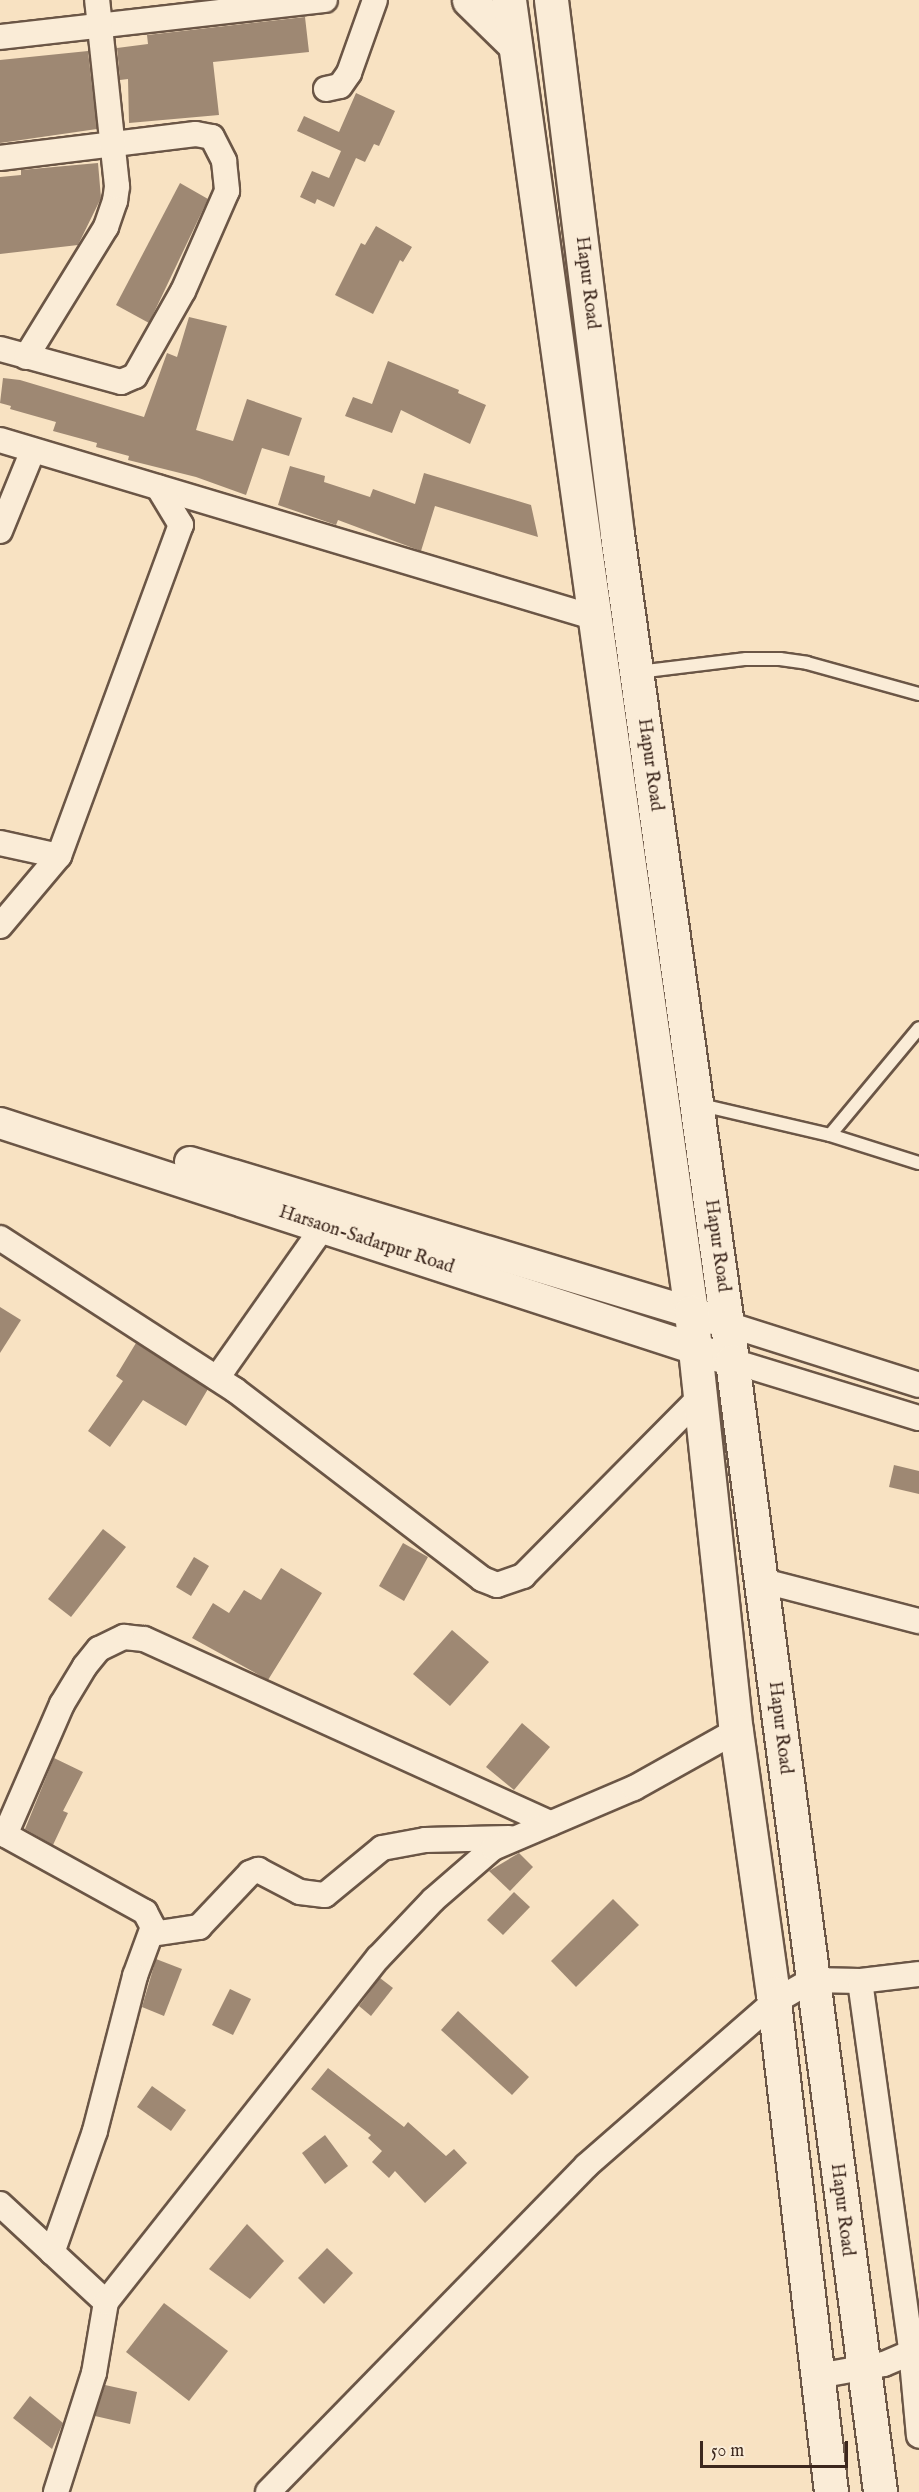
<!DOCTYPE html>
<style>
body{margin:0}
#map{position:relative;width:919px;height:2492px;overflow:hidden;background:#f8e2c2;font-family:"IM FELL English",serif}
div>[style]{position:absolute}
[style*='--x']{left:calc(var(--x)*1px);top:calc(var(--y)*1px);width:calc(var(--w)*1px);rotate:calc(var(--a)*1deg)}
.building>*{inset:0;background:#9e8873}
.roads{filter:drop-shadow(2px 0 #6b5646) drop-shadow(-2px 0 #6b5646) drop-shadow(0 2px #6b5646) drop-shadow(0 -2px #6b5646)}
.service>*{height:12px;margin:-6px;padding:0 6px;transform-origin:6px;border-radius:6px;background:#faecd7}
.minor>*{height:24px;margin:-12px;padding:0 12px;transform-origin:12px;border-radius:12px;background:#faecd7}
.tertiary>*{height:30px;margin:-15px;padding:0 15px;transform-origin:15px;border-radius:15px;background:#faecd7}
.secondary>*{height:33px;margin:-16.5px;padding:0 16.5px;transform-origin:16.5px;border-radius:16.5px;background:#faecd7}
span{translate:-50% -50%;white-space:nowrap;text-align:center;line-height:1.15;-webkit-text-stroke:5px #faecd7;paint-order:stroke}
.street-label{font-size:18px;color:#3c271d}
.scale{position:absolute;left:700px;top:2441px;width:148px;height:27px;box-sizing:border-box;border:3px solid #3c271d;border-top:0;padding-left:8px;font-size:18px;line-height:21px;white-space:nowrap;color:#3c271d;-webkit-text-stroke:4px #faecd7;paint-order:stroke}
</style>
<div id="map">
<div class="building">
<div style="clip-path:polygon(305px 17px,309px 52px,213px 62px,219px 115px,129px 123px,128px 79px,120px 80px,117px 48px,148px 44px,147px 35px)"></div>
<div style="clip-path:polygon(88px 51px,97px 129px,0 143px,0 60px)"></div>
<div style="clip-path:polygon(356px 93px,395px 111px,379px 146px,374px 144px,365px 162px,356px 158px,334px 207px,317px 199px,315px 204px,300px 197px,312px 171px,329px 178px,341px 151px,297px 131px,304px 116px,339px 132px)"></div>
<div style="clip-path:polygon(98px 163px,101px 198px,78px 245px,0 254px,0 177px,21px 175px,21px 170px)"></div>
<div style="clip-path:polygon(180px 183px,208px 199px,149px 323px,116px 305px)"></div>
<div style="clip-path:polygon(376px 226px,412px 247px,403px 262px,400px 260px,373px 314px,335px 295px,361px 243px,365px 245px)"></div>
<div style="clip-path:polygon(189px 317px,227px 326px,196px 430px,233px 441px,247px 399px,302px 418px,289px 456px,262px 448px,246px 495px,196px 477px,128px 460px,129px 456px,96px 447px,97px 443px,53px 431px,56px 422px,10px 409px,11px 406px,0 403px,3px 378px,20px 380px,144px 417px,167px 353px,177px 357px)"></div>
<div style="clip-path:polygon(388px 361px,459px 390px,458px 393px,486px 405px,470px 444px,401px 410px,392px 433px,345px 416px,353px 397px,372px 404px)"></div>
<div style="clip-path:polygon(290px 466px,325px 476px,324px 482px,370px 497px,373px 489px,415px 504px,424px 473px,531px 505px,538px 537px,435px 506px,421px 551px,338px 520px,336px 525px,278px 505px)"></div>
<div style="clip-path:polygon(0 1307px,21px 1320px,0 1353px)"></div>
<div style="clip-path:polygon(136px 1343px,208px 1389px,186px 1426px,143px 1400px,110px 1447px,88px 1431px,123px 1381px,116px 1376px)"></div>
<div style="clip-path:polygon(894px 1465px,919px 1471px,919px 1494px,889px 1487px)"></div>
<div style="clip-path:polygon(103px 1529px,126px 1547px,71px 1617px,48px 1599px)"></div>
<div style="clip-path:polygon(403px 1543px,428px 1557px,404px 1601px,379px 1586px)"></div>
<div style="clip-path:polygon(194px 1557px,209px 1566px,191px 1596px,176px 1587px)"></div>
<div style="clip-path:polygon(281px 1568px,322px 1593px,268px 1680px,192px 1638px,213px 1603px,229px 1613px,244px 1590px,261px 1600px)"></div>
<div style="clip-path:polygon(452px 1630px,489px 1662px,450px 1706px,413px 1674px)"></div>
<div style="clip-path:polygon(522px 1723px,550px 1747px,514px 1790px,486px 1767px)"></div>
<div style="clip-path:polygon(54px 1758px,83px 1772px,63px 1811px,68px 1813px,53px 1845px,25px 1829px)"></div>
<div style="clip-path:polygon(519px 1853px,533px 1867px,510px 1891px,489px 1871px)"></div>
<div style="clip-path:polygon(514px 1892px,530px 1907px,503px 1935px,487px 1920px)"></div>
<div style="clip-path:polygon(613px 1899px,639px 1925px,576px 1987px,551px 1961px)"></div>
<div style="clip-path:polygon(156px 1959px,182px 1969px,164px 2016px,142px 2007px)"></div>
<div style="clip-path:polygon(380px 1978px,393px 1988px,371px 2016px,359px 2006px)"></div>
<div style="clip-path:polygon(230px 1989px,251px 1999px,233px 2035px,212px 2025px)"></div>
<div style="clip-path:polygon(458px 2011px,529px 2077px,512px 2095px,441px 2030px)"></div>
<div style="clip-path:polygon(328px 2068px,404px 2127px,408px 2122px,446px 2156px,454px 2149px,467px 2163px,425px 2203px,395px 2171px,389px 2178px,372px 2162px,382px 2151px,368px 2138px,371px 2135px,311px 2089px)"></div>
<div style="clip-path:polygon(152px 2086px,186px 2110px,171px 2131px,137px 2107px)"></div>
<div style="clip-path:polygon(325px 2135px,348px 2166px,325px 2184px,302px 2153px)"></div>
<div style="clip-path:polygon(247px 2224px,284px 2261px,250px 2299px,209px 2269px)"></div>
<div style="clip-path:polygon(327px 2248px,353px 2273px,324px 2304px,298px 2278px)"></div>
<div style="clip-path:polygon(164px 2303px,228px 2351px,189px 2401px,126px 2352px)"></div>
<div style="clip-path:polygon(105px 2385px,137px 2392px,130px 2424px,95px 2416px)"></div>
<div style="clip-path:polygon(30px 2396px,63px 2423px,52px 2449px,13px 2418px)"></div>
</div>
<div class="roads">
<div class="service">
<div style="--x:638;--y:672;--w:109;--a:-6.9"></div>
<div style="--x:746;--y:659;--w:34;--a:0"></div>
<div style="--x:780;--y:659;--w:27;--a:8"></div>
<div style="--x:807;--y:663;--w:116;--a:15.5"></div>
<div style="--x:697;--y:1104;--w:137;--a:13.1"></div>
<div style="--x:830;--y:1135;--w:93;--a:17.5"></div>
<div style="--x:830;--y:1135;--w:139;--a:-50.2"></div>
</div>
<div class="minor">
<div style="--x:0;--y:37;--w:327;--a:-6.5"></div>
<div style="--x:326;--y:89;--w:14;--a:-12"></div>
<div style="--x:340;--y:86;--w:16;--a:-55"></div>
<div style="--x:349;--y:73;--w:77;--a:-70.4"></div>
<div style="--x:0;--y:158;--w:197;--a:-7"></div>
<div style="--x:196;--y:134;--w:16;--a:11"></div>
<div style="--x:212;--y:137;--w:27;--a:63"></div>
<div style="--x:224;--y:161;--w:30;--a:84"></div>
<div style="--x:227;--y:191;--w:109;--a:113.7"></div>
<div style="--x:183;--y:291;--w:98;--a:119.5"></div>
<div style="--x:135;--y:376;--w:15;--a:157"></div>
<div style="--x:121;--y:382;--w:125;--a:-164.7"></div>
<div style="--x:26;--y:357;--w:153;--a:-58.4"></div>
<div style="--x:106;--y:227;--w:28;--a:-71"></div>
<div style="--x:115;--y:201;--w:15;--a:-82"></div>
<div style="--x:117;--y:186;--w:187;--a:-96.1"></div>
<div style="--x:0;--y:440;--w:622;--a:16.63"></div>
<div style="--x:0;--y:531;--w:87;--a:-67.8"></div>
<div style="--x:0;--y:843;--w:60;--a:12.4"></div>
<div style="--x:0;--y:926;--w:92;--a:-49.9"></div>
<div style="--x:59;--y:856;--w:353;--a:-69.8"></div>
<div style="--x:181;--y:525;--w:44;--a:-121.2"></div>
<div style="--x:0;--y:1238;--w:280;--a:32.9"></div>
<div style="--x:235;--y:1390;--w:311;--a:37.4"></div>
<div style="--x:482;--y:1579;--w:16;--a:22"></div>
<div style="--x:497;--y:1585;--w:28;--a:-19"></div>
<div style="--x:523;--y:1576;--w:253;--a:-45.3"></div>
<div style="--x:727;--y:1324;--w:201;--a:17.6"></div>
<div style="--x:732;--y:1361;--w:195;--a:17"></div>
<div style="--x:217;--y:1378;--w:184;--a:-54.9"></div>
<div style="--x:760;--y:1580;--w:164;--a:14.5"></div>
<div style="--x:0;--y:1832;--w:166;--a:28.9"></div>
<div style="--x:145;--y:1912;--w:17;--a:62"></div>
<div style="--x:153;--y:1927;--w:52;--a:110.2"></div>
<div style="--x:135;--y:1976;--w:160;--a:104.5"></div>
<div style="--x:95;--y:2131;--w:129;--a:109.4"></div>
<div style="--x:5;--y:1835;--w:143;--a:-66.5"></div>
<div style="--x:62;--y:1704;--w:44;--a:-58.8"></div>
<div style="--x:85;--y:1666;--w:22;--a:-51"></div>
<div style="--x:99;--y:1649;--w:28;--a:-26"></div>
<div style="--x:124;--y:1637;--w:20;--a:6"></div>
<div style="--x:144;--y:1639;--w:446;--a:24.4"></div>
<div style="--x:152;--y:1934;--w:48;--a:-8.5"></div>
<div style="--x:199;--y:1927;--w:74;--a:-46.6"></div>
<div style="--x:250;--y:1873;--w:9;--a:-21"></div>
<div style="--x:258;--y:1870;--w:47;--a:27.6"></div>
<div style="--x:300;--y:1892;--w:25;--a:7"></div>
<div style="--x:325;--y:1895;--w:74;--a:-39.5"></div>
<div style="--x:382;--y:1848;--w:44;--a:-10.5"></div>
<div style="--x:425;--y:1840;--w:84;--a:-1.4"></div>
<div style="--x:860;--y:1981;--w:373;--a:82.1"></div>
<div style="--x:911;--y:2350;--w:86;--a:84.7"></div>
<div style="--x:0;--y:2204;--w:144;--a:42.8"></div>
<div style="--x:818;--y:2376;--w:67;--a:-10.3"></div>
<div style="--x:884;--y:2364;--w:38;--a:-23"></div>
<div style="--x:56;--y:2492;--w:125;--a:-72.3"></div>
<div style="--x:94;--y:2373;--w:72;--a:-80.4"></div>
<div style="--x:106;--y:2302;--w:439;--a:-51.7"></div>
<div style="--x:378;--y:1958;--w:80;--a:-46.5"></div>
<div style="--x:433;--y:1900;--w:79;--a:-40.9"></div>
<div style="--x:493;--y:1848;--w:153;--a:-23.1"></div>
<div style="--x:634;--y:1788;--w:117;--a:-29.2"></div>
<div style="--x:268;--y:2492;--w:455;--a:-45.7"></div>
<div style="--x:586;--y:2166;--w:249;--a:-41.1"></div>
<div style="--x:774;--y:2002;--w:44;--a:-30.1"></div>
<div style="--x:812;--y:1980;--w:48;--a:1.2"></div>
<div style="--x:860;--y:1981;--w:59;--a:-6.8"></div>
</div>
<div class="tertiary">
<div style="--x:0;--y:1123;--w:770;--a:18.01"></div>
<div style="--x:190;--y:1162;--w:546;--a:16.71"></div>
</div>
<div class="secondary">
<div style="--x:469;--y:0;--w:64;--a:44.4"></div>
<div style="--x:509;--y:0;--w:1325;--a:82.1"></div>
<div style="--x:691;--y:1312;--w:421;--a:83.9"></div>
<div style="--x:736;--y:1731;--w:265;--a:82"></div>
<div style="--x:773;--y:1993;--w:502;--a:83.37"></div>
<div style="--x:551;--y:0;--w:538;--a:82.95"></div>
<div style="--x:617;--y:534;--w:835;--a:82.08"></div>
<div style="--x:732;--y:1361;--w:1141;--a:82.54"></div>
</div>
</div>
<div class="street-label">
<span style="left:586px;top:283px;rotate:83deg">Hapur Road</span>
<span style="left:649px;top:765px;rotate:82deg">Hapur Road</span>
<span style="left:366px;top:1241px;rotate:18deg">Harsaon-Sadarpur Road</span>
<span style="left:716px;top:1246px;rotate:82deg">Hapur Road</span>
<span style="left:779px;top:1728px;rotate:83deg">Hapur Road</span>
<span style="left:841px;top:2210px;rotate:83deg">Hapur Road</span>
</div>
<div class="scale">50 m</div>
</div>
